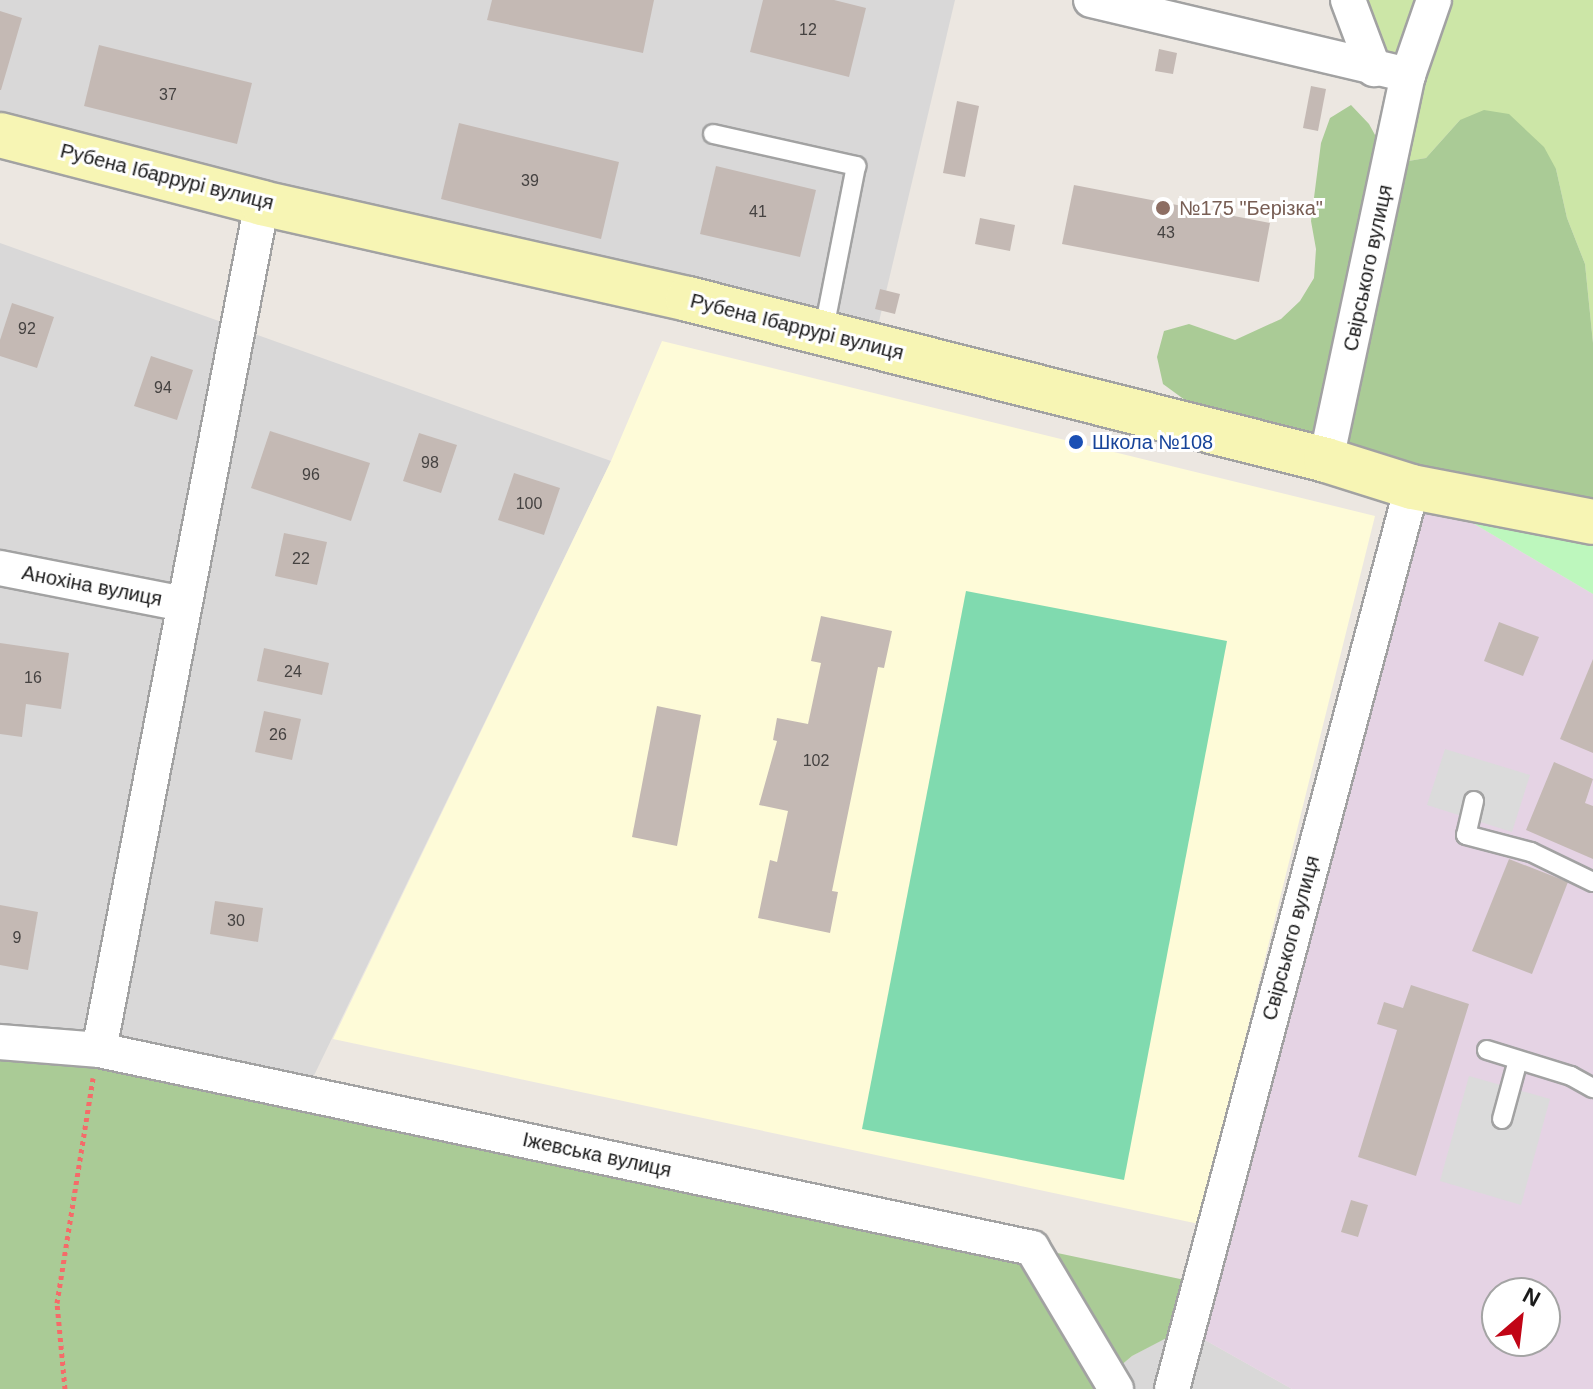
<!DOCTYPE html>
<meta charset="utf-8">
<style>
body{margin:0}
#map{position:relative;width:1593px;height:1389px;overflow:hidden;background:#ece7e1;font-family:Arial,sans-serif}
div>[style]{position:absolute}
[style*='--x']{left:calc(var(--x)*1px);top:calc(var(--y)*1px);width:calc(var(--w)*1px);rotate:calc(var(--a)*1deg)}
.residential>*{inset:0;background:#d9d8d8}
.industrial>*{inset:0;background:#e5d3e4}
.education>*{inset:0;background:#fefbd8}
.grass>*{inset:0;background:#cce6a7}
.forest>*{inset:0;background:#aacb96}
.park>*{inset:0;background:#bdf7bd}
.pitch>*{inset:0;background:#80daaf}
.parking>*{inset:0;background:#dbdbdb}
.building>*{inset:0;background:#c4b9b4}
.path>*{height:5px;margin-top:-2.5px;transform-origin:0;background:repeating-linear-gradient(90deg,#f56b69 0 4px,transparent 0 8px)}
.roads{filter:drop-shadow(2px 0 #a2a2a2) drop-shadow(-2px 0 #a2a2a2) drop-shadow(0 2px #a2a2a2) drop-shadow(0 -2px #a2a2a2)}
.service>*{height:18px;margin:-9px;padding:0 9px;transform-origin:9px;border-radius:9px;background:#fff}
.minor>*{height:34px;margin:-17px;padding:0 17px;transform-origin:17px;border-radius:17px;background:#fff}
.secondary>*{height:44px;margin:-22px;padding:0 22px;transform-origin:22px;border-radius:22px;background:#f7f5b4}
.dots>*{width:22px;height:22px;translate:-50% -50%;box-sizing:border-box;border:4px solid #fff;border-radius:50%}
span{translate:-50% -50%;white-space:nowrap;text-align:center;line-height:1.15;-webkit-text-stroke:6px #fff;paint-order:stroke}
.number-label{font-size:16px;color:#454241}
.number-label span{-webkit-text-stroke-width:0}
.street-label{font-size:20px;color:#1b1b1b}
.education-label{font-size:20px;color:#785e54}
.left{translate:0 -50%;text-align:left}
.transit-label{font-size:20px;color:#164399}
.north{position:absolute;left:1481px;top:1277px;width:80px;height:80px;box-sizing:border-box;background:#fff;border:2px solid #a4a4a4;border-radius:50%;rotate:28deg;font-size:22px;font-weight:700;line-height:32px;text-align:center;color:#1b1b1b}
.north::after{content:'';display:block;margin:auto;width:28px;height:36px;background:#c10516;clip-path:polygon(50% 0,100% 100%,50% 72%,0 100%)}
</style>
<div id="map">
<div class="residential">
<div style="clip-path:polygon(0 0,955px 0,873px 347px,0 135px)"></div>
<div style="clip-path:polygon(0 243px,611px 461px,306px 1092px,0 1042px)"></div>
<div style="clip-path:polygon(1189px 1331px,1292px 1389px,1093px 1389px,1132px 1356px,1176px 1332px)"></div>
</div>
<div class="industrial">
<div style="clip-path:polygon(evenodd,1412px 487px,1593px 594px,1593px 1389px,1292px 1389px,1189px 1331px,1412px 487px,1497px 1293px,1545px 1293px,1545px 1341px,1497px 1341px,1497px 1293px)"></div>
</div>
<div class="education">
<div style="clip-path:polygon(662px 341px,1375px 516px,1199px 1224px,333px 1039px,611px 461px)"></div>
</div>
<div class="grass">
<div style="clip-path:polygon(1350px 0,1593px 0,1593px 343px,1585px 264px,1567px 218px,1556px 169px,1460px 120px,1426px 158px,1391px 164px,1408px 75px,1374px 69px)"></div>
</div>
<div class="forest">
<div style="clip-path:polygon(1351px 105px,1369px 124px,1391px 164px,1426px 158px,1460px 120px,1484px 110px,1509px 114px,1544px 147px,1556px 169px,1567px 218px,1585px 264px,1593px 343px,1593px 522px,1200px 411px,1163px 384px,1157px 357px,1164px 331px,1189px 324px,1235px 340px,1281px 319px,1300px 301px,1314px 278px,1316px 249px,1311px 221px,1321px 143px,1330px 118px)"></div>
<div style="clip-path:polygon(0 1042px,530px 1141px,1199px 1283px,1176px 1333px,1132px 1356px,1093px 1389px,0 1389px)"></div>
</div>
<div class="park">
<div style="clip-path:polygon(1412px 487px,1593px 522px,1593px 594px)"></div>
</div>
<div class="pitch">
<div style="clip-path:polygon(966px 591px,1227px 641px,1124px 1180px,862px 1129px)"></div>
</div>
<div class="parking">
<div style="clip-path:polygon(1445px 749px,1530px 775px,1512px 832px,1427px 805px)"></div>
<div style="clip-path:polygon(1469px 1076px,1550px 1099px,1521px 1205px,1440px 1181px)"></div>
</div>
<div class="building">
<div style="clip-path:polygon(492px 0,654px 0,643px 53px,487px 20px)"></div>
<div style="clip-path:polygon(763px 0,834px 0,866px 8px,849px 77px,750px 52px)"></div>
<div style="clip-path:polygon(0 11px,22px 18px,1px 90px,0 90px)"></div>
<div style="clip-path:polygon(99px 45px,252px 83px,237px 144px,84px 106px)"></div>
<div style="clip-path:polygon(1159px 49px,1177px 53px,1173px 74px,1155px 71px)"></div>
<div style="clip-path:polygon(1311px 86px,1326px 89px,1318px 131px,1303px 128px)"></div>
<div style="clip-path:polygon(957px 101px,979px 106px,965px 177px,943px 173px)"></div>
<div style="clip-path:polygon(459px 123px,619px 162px,601px 239px,441px 199px)"></div>
<div style="clip-path:polygon(716px 166px,816px 190px,800px 257px,700px 234px)"></div>
<div style="clip-path:polygon(1074px 185px,1270px 223px,1259px 282px,1062px 244px)"></div>
<div style="clip-path:polygon(980px 218px,1015px 225px,1010px 251px,975px 244px)"></div>
<div style="clip-path:polygon(880px 289px,900px 294px,895px 314px,875px 309px)"></div>
<div style="clip-path:polygon(12px 303px,54px 317px,37px 368px,0 356px,0 340px)"></div>
<div style="clip-path:polygon(151px 356px,193px 370px,177px 420px,134px 406px)"></div>
<div style="clip-path:polygon(270px 431px,370px 463px,351px 521px,251px 488px)"></div>
<div style="clip-path:polygon(419px 433px,457px 445px,441px 493px,403px 481px)"></div>
<div style="clip-path:polygon(514px 473px,560px 488px,544px 535px,498px 520px)"></div>
<div style="clip-path:polygon(284px 533px,327px 542px,317px 585px,275px 576px)"></div>
<div style="clip-path:polygon(821px 616px,892px 631px,884px 668px,878px 667px,832px 891px,838px 892px,830px 933px,758px 918px,770px 860px,777px 862px,788px 811px,759px 805px,777px 741px,773px 740px,777px 718px,808px 724px,821px 663px,811px 661px)"></div>
<div style="clip-path:polygon(1499px 622px,1539px 637px,1523px 676px,1484px 661px)"></div>
<div style="clip-path:polygon(0 643px,69px 653px,61px 709px,26px 704px,22px 737px,0 734px)"></div>
<div style="clip-path:polygon(264px 648px,329px 663px,322px 695px,257px 681px)"></div>
<div style="clip-path:polygon(1593px 659px,1593px 753px,1560px 739px)"></div>
<div style="clip-path:polygon(657px 706px,701px 715px,677px 846px,632px 837px)"></div>
<div style="clip-path:polygon(264px 711px,301px 719px,292px 760px,255px 752px)"></div>
<div style="clip-path:polygon(1554px 762px,1593px 779px,1585px 803px,1593px 806px,1593px 859px,1526px 830px)"></div>
<div style="clip-path:polygon(1509px 859px,1568px 882px,1532px 974px,1472px 951px)"></div>
<div style="clip-path:polygon(215px 901px,263px 908px,258px 942px,210px 934px)"></div>
<div style="clip-path:polygon(0 905px,38px 912px,28px 970px,0 965px)"></div>
<div style="clip-path:polygon(1411px 985px,1469px 1004px,1416px 1176px,1358px 1157px,1397px 1030px,1377px 1024px,1384px 1002px,1403px 1008px)"></div>
<div style="clip-path:polygon(1351px 1200px,1368px 1205px,1358px 1237px,1341px 1232px)"></div>
</div>
<div class="path">
<div style="--x:65;--y:1389;--w:86;--a:-95.3"></div>
<div style="--x:57;--y:1303;--w:228;--a:-80.9"></div>
</div>
<div class="roads">
<div class="service">
<div style="--x:713;--y:134;--w:147;--a:12.6"></div>
<div style="--x:856;--y:166;--w:171;--a:101.1"></div>
<div style="--x:1474;--y:801;--w:35;--a:103"></div>
<div style="--x:1466;--y:835;--w:67;--a:14.7"></div>
<div style="--x:1531;--y:852;--w:69;--a:25.8"></div>
<div style="--x:1487;--y:1050;--w:88;--a:17.2"></div>
<div style="--x:1571;--y:1076;--w:25;--a:29"></div>
<div style="--x:1502;--y:1119;--w:61;--a:-74.8"></div>
</div>
<div class="minor">
<div style="--x:1091;--y:0;--w:326;--a:13.3"></div>
<div style="--x:1348;--y:0;--w:74;--a:69.4"></div>
<div style="--x:1326;--y:460;--w:394;--a:-78"></div>
<div style="--x:1408;--y:75;--w:79;--a:-70.9"></div>
<div style="--x:0;--y:568;--w:187;--a:11.1"></div>
<div style="--x:0;--y:1042;--w:99;--a:4.6"></div>
<div style="--x:99;--y:1050;--w:954;--a:11.98"></div>
<div style="--x:1032;--y:1248;--w:164;--a:59.2"></div>
<div style="--x:99;--y:1050;--w:863;--a:-79.11"></div>
<div style="--x:1172;--y:1389;--w:933;--a:-75.1"></div>
</div>
<div class="secondary">
<div style="--x:0;--y:135;--w:271;--a:14.5"></div>
<div style="--x:262;--y:203;--w:437;--a:12.7"></div>
<div style="--x:688;--y:299;--w:658;--a:14.16"></div>
<div style="--x:1326;--y:460;--w:90;--a:17.4"></div>
<div style="--x:1412;--y:487;--w:184;--a:10.9"></div>
</div>
</div>
<div class="dots">
<div style="left:1163px;top:208px;background:#8d6e63"></div>
<div style="left:1076px;top:442px;background:#1a4fb4"></div>
</div>
<div class="number-label">
<span style="left:808px;top:30px">12</span>
<span style="left:168px;top:95px">37</span>
<span style="left:530px;top:181px">39</span>
<span style="left:758px;top:212px">41</span>
<span style="left:1166px;top:233px">43</span>
<span style="left:27px;top:329px">92</span>
<span style="left:163px;top:388px">94</span>
<span style="left:430px;top:463px">98</span>
<span style="left:311px;top:475px">96</span>
<span style="left:529px;top:504px">100</span>
<span style="left:301px;top:559px">22</span>
<span style="left:293px;top:672px">24</span>
<span style="left:33px;top:678px">16</span>
<span style="left:278px;top:735px">26</span>
<span style="left:816px;top:761px">102</span>
<span style="left:236px;top:921px">30</span>
<span style="left:17px;top:938px">9</span>
</div>
<div class="street-label">
<span style="left:167px;top:177px;rotate:14deg">Рубена Ібаррурі вулиця</span>
<span style="left:1368px;top:268px;rotate:-78deg">Свірського вулиця</span>
<span style="left:797px;top:327px;rotate:14deg">Рубена Ібаррурі вулиця</span>
<span style="left:92px;top:586px;rotate:11deg">Анохіна вулиця</span>
<span style="left:1291px;top:938px;rotate:-75deg">Свірського вулиця</span>
<span style="left:597px;top:1155px;rotate:12deg">Іжевська вулиця</span>
</div>
<div class="education-label">
<span class="left" style="left:1179px;top:208px">№175 "Берізка"</span>
</div>
<div class="transit-label">
<span class="left" style="left:1092px;top:442px">Школа №108</span>
</div>
<div class="north">N</div>
</div>
